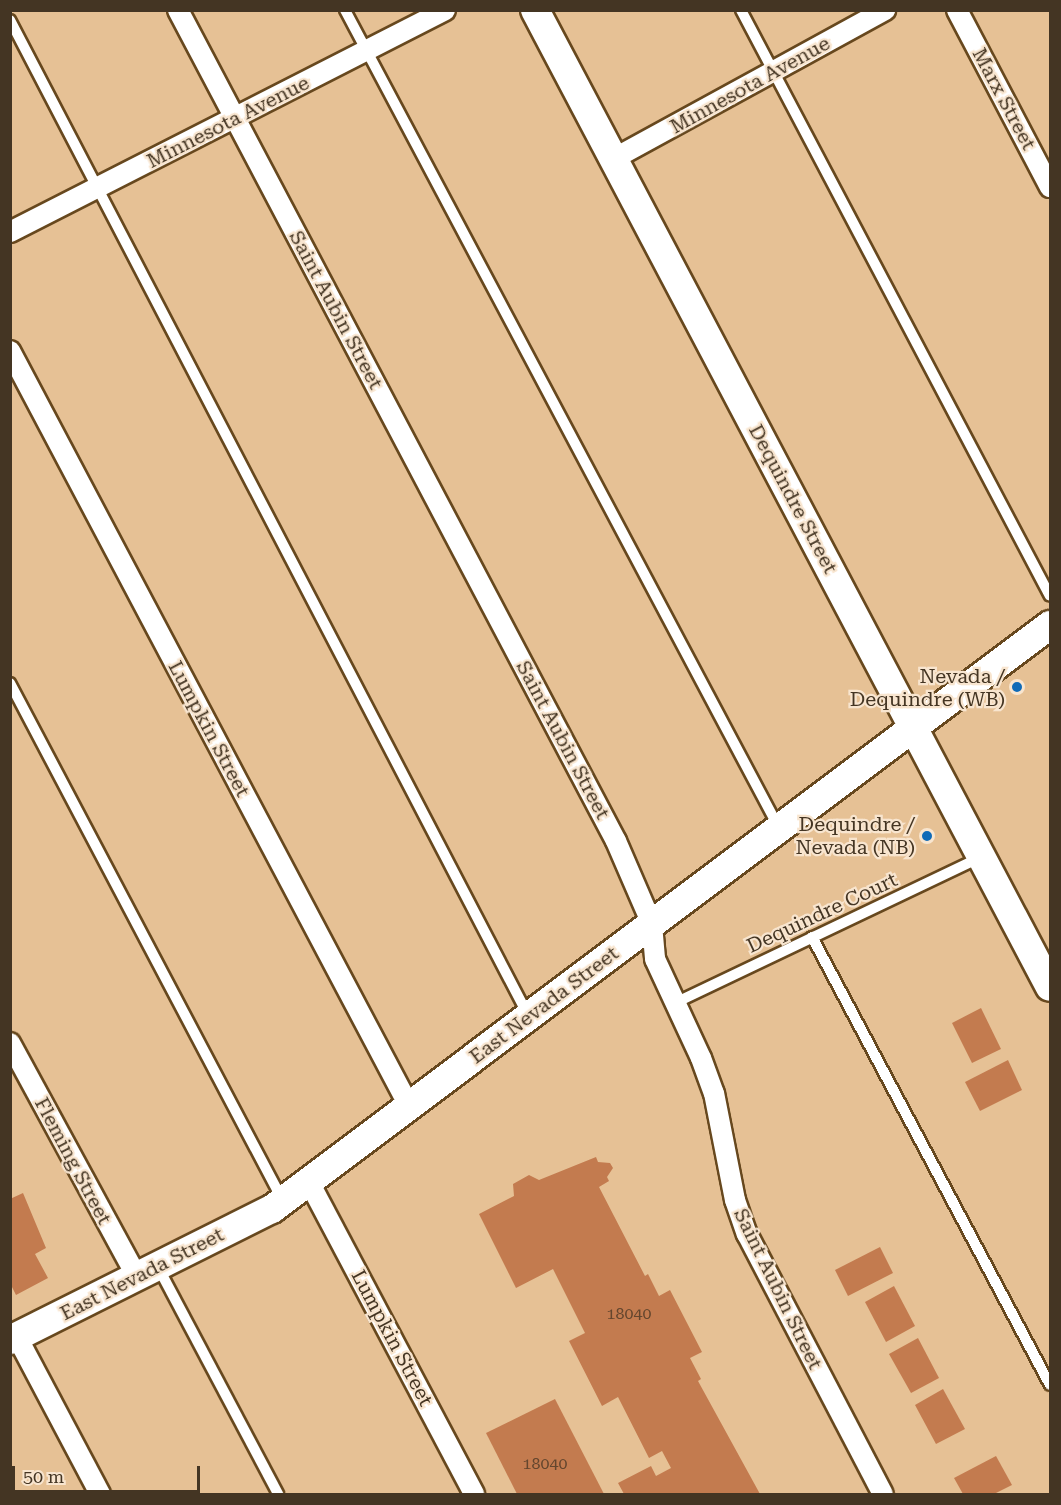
<!DOCTYPE html>
<style>
body{margin:0}
#map{position:relative;width:1061px;height:1505px;overflow:hidden;background:#e6c195;font-family:"Roboto Serif",serif}
div>[style]{position:absolute}
[style*='--x']{left:calc(var(--x)*1px);top:calc(var(--y)*1px);width:calc(var(--w)*1px);rotate:calc(var(--a)*1deg)}
.building>*{inset:0;background:#c37b4f}
.roads{filter:drop-shadow(2px 0 #67481e) drop-shadow(-2px 0 #67481e) drop-shadow(0 2px #67481e) drop-shadow(0 -2px #67481e)}
.lane>*{height:10px;margin:-5px;padding:0 5px;transform-origin:5px;border-radius:5px;background:#fff}
.street>*{height:20px;margin:-10px;padding:0 10px;transform-origin:10px;border-radius:10px;background:#fff}
.secondary>*{height:28px;margin:-14px;padding:0 14px;transform-origin:14px;border-radius:14px;background:#fff}
.dots>*{width:16px;height:16px;translate:-50% -50%;box-sizing:border-box;border:3px solid #f8e5cf;border-radius:50%}
span{translate:-50% -50%;white-space:nowrap;text-align:center;line-height:1.15;-webkit-text-stroke:4.5px #f8e5cf;paint-order:stroke}
.number-label{font-size:16px;color:#64462e}
.number-label span{-webkit-text-stroke-width:0}
.street-label{font-size:20px;color:#443523}
.poi-label{font-size:20px;color:#443523}
.right{translate:-100% -50%;text-align:right}
.frame{position:absolute;inset:0;border:12px solid #443523;pointer-events:none}
.scale{position:absolute;left:12px;top:1466px;width:188px;height:27px;box-sizing:border-box;border:3px solid #443523;border-top:0;padding-left:8px;font-size:18px;line-height:21px;white-space:nowrap;color:#443523;-webkit-text-stroke:4px #f8e5cf;paint-order:stroke}
</style>
<div id="map">
<div class="building">
<div style="clip-path:polygon(981px 1008px,1001px 1049px,972px 1063px,952px 1023px)"></div>
<div style="clip-path:polygon(1008px 1060px,1022px 1090px,980px 1111px,965px 1082px)"></div>
<div style="clip-path:polygon(596px 1157px,598px 1162px,610px 1163px,613px 1168px,607px 1177px,609px 1181px,599px 1187px,645px 1276px,648px 1274px,659px 1296px,670px 1290px,702px 1352px,690px 1358px,701px 1379px,698px 1381px,760px 1494px,624px 1494px,618px 1483px,651px 1466px,656px 1476px,671px 1468px,662px 1451px,649px 1458px,618px 1397px,602px 1406px,569px 1341px,585px 1333px,553px 1269px,516px 1288px,479px 1214px,514px 1196px,513px 1184px,529px 1175px,539px 1180px)"></div>
<div style="clip-path:polygon(23px 1193px,46px 1248px,35px 1254px,48px 1278px,16px 1295px,10px 1283px,10px 1199px)"></div>
<div style="clip-path:polygon(880px 1247px,893px 1273px,848px 1296px,835px 1270px)"></div>
<div style="clip-path:polygon(894px 1286px,915px 1326px,886px 1342px,865px 1302px)"></div>
<div style="clip-path:polygon(918px 1338px,939px 1378px,911px 1393px,889px 1354px)"></div>
<div style="clip-path:polygon(943px 1389px,965px 1429px,936px 1444px,915px 1405px)"></div>
<div style="clip-path:polygon(555px 1399px,604px 1494px,517px 1494px,486px 1433px)"></div>
<div style="clip-path:polygon(996px 1456px,1012px 1485px,994px 1494px,963px 1494px,954px 1478px)"></div>
</div>
<div class="roads">
<div class="lane">
<div style="--x:345;--y:10;--w:924;--a:62.05"></div>
<div style="--x:741;--y:10;--w:662;--a:62.2"></div>
<div style="--x:10;--y:20;--w:1122;--a:62.5"></div>
<div style="--x:10;--y:683;--w:586;--a:62.21"></div>
<div style="--x:812;--y:937;--w:507;--a:62.02"></div>
<div style="--x:677;--y:1002;--w:337;--a:-25.5"></div>
<div style="--x:158;--y:1267;--w:257;--a:62.1"></div>
</div>
<div class="street">
<div style="--x:178;--y:10;--w:939;--a:62.21"></div>
<div style="--x:616;--y:841;--w:90;--a:66.6"></div>
<div style="--x:652;--y:924;--w:35;--a:85"></div>
<div style="--x:655;--y:959;--w:109;--a:65.1"></div>
<div style="--x:701;--y:1058;--w:37;--a:70"></div>
<div style="--x:714;--y:1093;--w:109;--a:78.9"></div>
<div style="--x:735;--y:1200;--w:36;--a:71"></div>
<div style="--x:747;--y:1234;--w:293;--a:62.4"></div>
<div style="--x:957;--y:10;--w:200;--a:62.3"></div>
<div style="--x:615;--y:158;--w:308;--a:-28.7"></div>
<div style="--x:10;--y:232;--w:488;--a:-27"></div>
<div style="--x:10;--y:351;--w:854;--a:62.14"></div>
<div style="--x:10;--y:1043;--w:266;--a:61.5"></div>
<div style="--x:309;--y:1182;--w:353;--a:62.1"></div>
<div style="--x:17;--y:1337;--w:178;--a:62.1"></div>
</div>
<div class="secondary">
<div style="--x:535;--y:10;--w:1104;--a:62.21"></div>
<div style="--x:10;--y:1340;--w:293;--a:-26.6"></div>
<div style="--x:272;--y:1209;--w:973;--a:-36.89"></div>
</div>
</div>
<div class="dots">
<div style="left:1017px;top:687px;background:#0f6ab7"></div>
<div style="left:927px;top:836px;background:#0f6ab7"></div>
</div>
<div class="number-label">
<span style="left:629px;top:1314px">18040</span>
<span style="left:545px;top:1464px">18040</span>
</div>
<div class="street-label">
<span style="left:750px;top:85px;rotate:-29deg">Minnesota Avenue</span>
<span style="left:1004px;top:99px;rotate:62deg">Marx Street</span>
<span style="left:228px;top:122px;rotate:-27deg">Minnesota Avenue</span>
<span style="left:336px;top:310px;rotate:62deg">Saint Aubin Street</span>
<span style="left:793px;top:499px;rotate:62deg">Dequindre Street</span>
<span style="left:209px;top:729px;rotate:62deg">Lumpkin Street</span>
<span style="left:563px;top:740px;rotate:62deg">Saint Aubin Street</span>
<span style="left:822px;top:913px;rotate:-25deg">Dequindre Court</span>
<span style="left:544px;top:1005px;rotate:-37deg">East Nevada Street</span>
<span style="left:73px;top:1161px;rotate:62deg">Fleming Street</span>
<span style="left:142px;top:1274px;rotate:-27deg">East Nevada Street</span>
<span style="left:778px;top:1289px;rotate:64deg">Saint Aubin Street</span>
<span style="left:392px;top:1338px;rotate:62deg">Lumpkin Street</span>
</div>
<div class="poi-label">
<span class="right" style="left:1005px;top:688px">Nevada /<br>Dequindre (WB)</span>
<span class="right" style="left:915px;top:836px">Dequindre /<br>Nevada (NB)</span>
</div>
<div class="frame"></div>
<div class="scale">50 m</div>
</div>
